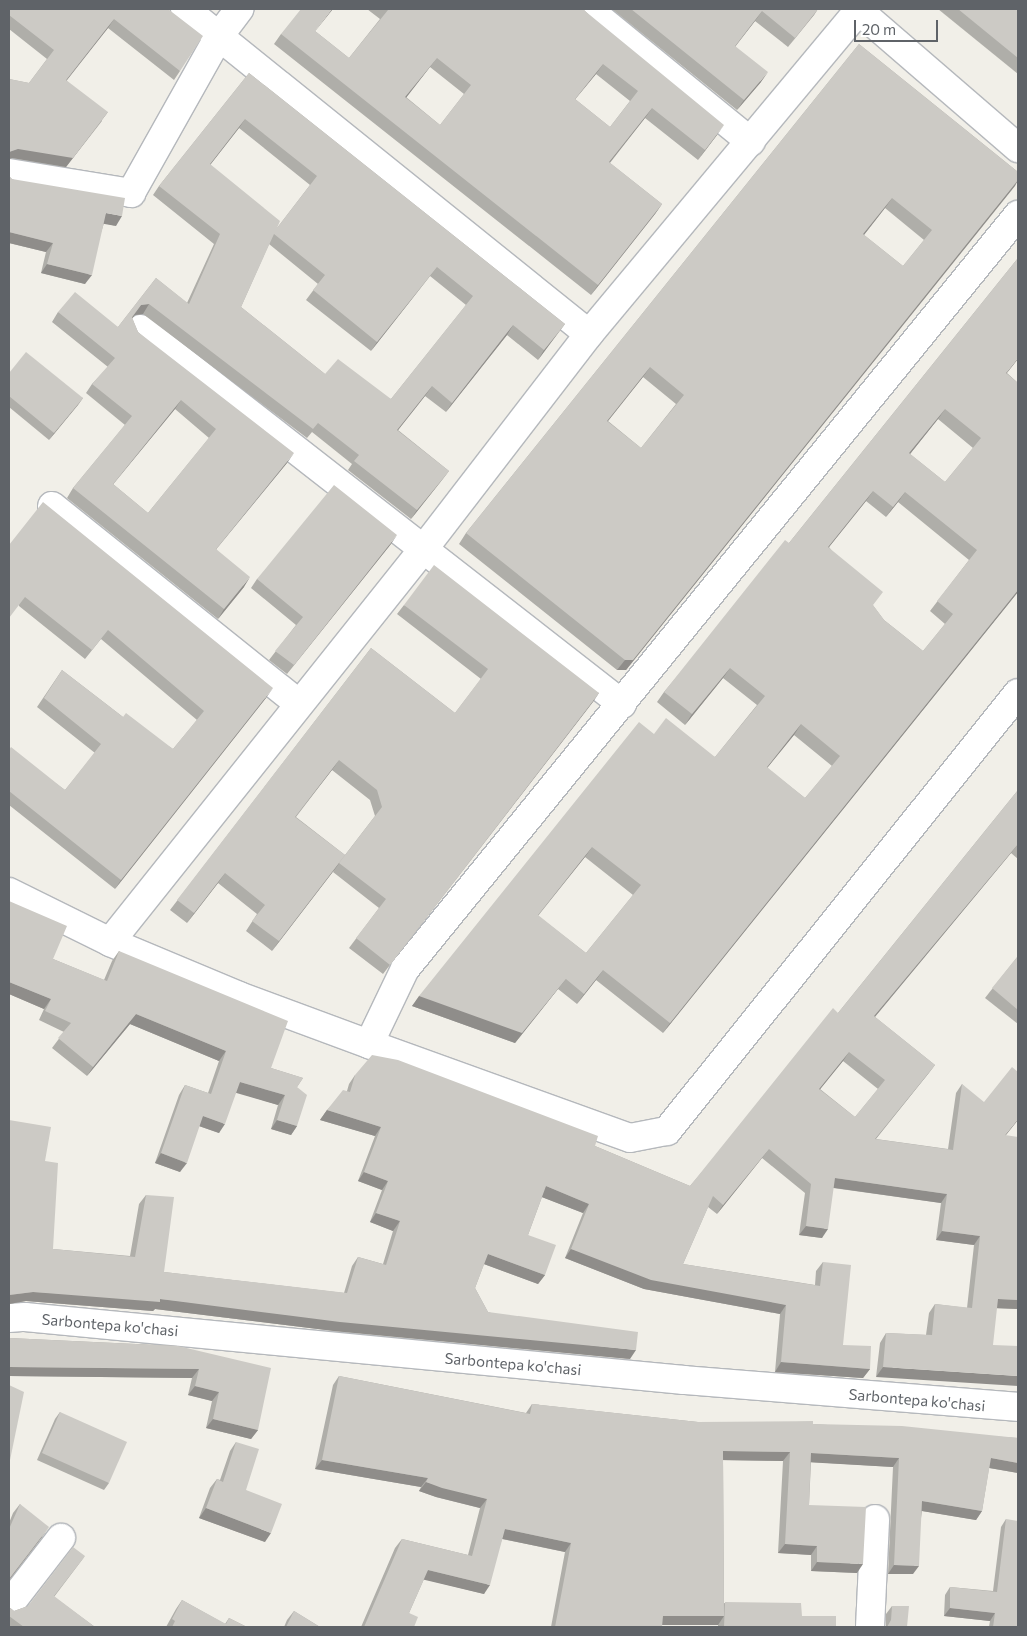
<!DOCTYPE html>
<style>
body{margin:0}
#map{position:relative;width:1027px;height:1636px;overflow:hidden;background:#f1efe8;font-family:Commissioner,sans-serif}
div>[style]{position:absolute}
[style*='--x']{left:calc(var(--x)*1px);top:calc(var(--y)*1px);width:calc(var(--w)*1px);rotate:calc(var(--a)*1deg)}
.roads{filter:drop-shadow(1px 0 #b5b8bc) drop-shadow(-1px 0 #b5b8bc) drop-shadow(0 1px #b5b8bc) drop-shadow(0 -1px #b5b8bc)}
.minor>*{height:28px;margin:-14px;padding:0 14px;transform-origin:14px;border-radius:14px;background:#fff}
.wall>*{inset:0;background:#afaea9}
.shaded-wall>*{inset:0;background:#8f8d8a}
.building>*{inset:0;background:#cccac5}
span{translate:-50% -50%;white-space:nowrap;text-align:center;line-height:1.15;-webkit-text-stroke:5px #fff;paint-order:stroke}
.street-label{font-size:15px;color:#5f6368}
.frame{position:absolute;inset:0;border:10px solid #5f6368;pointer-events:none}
.scale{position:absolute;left:854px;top:20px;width:84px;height:22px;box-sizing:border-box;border:2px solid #5f6368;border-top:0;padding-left:6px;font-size:15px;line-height:18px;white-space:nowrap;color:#5f6368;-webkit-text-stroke:4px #fff;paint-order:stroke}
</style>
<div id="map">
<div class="roads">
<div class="minor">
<div style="--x:185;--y:9;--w:518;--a:38.82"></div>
<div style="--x:588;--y:9;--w:210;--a:39.2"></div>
<div style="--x:857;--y:9;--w:213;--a:40.8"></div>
<div style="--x:9;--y:173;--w:124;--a:9.3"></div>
<div style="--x:131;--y:193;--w:180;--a:-60.7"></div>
<div style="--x:219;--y:36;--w:34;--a:-53"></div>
<div style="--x:141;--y:329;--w:610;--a:37.94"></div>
<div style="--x:52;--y:506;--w:315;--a:38.7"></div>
<div style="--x:9;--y:892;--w:113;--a:26.3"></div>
<div style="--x:110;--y:942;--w:140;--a:22.7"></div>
<div style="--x:239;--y:996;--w:139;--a:20.3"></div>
<div style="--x:369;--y:1044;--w:277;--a:19.8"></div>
<div style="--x:630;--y:1138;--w:38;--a:-11"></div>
<div style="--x:667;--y:1131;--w:561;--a:-51.29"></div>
<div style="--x:110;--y:942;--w:505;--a:-51.43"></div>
<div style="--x:425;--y:547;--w:269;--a:-52.4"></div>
<div style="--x:589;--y:334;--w:422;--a:-50.2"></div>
<div style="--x:369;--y:1044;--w:83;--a:-64.4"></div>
<div style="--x:405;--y:969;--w:972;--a:-50.89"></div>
<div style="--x:9;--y:1318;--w:16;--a:-4"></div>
<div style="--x:25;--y:1317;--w:662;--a:5.46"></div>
<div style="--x:684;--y:1380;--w:335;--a:4.6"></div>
<div style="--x:9;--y:1605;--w:85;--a:-52.2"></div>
<div style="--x:870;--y:1627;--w:108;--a:-87.3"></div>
</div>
</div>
<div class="wall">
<div style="clip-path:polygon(9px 9px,168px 9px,180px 71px,174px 80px,108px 28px,66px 80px,102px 121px,66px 167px,12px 158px,9px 159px,9px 79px,29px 83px,47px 59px,9px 29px)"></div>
<div style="clip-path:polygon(evenodd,367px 9px,583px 9px,585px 11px,717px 135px,698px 160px,645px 118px,610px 163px,662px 204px,655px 214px,591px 295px,274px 44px,281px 34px,315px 31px,349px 58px,380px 19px,367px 9px,430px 67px,464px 94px,440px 125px,406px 97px,430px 67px,367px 9px,596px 74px,630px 101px,610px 127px,575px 99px,596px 74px)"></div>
<div style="clip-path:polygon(612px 9px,818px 9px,788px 47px,755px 21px,735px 46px,761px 82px,737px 110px)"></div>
<div style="clip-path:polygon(938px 9px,1018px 9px,1018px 74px)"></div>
<div style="clip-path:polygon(evenodd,859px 44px,1018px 172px,1018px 181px,626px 670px,617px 670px,459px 544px,466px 533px,859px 44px,885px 208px,924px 240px,903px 266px,864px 235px,885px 208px,859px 44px,643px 377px,676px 404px,641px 448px,608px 421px,643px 377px)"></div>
<div style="clip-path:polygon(evenodd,249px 73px,565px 324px,538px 360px,507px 335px,446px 412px,425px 396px,398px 430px,449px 471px,411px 519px,348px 470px,352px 464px,312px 432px,307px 438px,143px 314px,135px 315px,132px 318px,138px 332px,287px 463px,216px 549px,244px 587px,218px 619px,67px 498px,73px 488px,125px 425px,86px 393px,92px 384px,108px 367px,52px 322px,58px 312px,118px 327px,156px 278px,187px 303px,214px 244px,153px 195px,159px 186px,249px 73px,239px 128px,310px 185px,277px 228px,210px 165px,239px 128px,249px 73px,269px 244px,318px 284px,306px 300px,371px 351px,430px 276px,466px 305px,391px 399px,325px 374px,241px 307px,269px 244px,249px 73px,175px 409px,209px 438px,148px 513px,113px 484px,175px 409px)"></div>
<div style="clip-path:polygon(9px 176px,12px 179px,116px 226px,104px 223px,85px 284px,41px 273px,46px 252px,9px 243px)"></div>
<div style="clip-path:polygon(evenodd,1018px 258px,1007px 373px,1018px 383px,1018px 592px,663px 1033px,596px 980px,577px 1004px,558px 989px,515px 1043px,412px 1006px,654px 734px,715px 757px,757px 705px,723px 678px,685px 725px,657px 702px,664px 692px,789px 543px,1018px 258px,938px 419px,973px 448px,945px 482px,910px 454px,938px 419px,1018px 258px,866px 501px,886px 517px,898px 502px,969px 560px,930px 611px,945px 624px,923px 651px,884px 620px,829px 547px,866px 501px,1018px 258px,794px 735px,832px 766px,805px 798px,767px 768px,794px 735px,1018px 258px,585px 857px,633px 895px,586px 953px,538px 916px,585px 857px)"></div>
<div style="clip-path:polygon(9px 373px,83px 398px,49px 440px,9px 407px)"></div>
<div style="clip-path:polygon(391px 544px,287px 674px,269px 660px,296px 625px,251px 588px,257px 579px)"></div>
<div style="clip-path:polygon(9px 545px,266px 698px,115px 889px,9px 805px,9px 750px,65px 790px,95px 753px,37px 707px,62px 670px,123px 717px,173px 749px,197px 720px,101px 639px,85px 659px,19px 606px)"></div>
<div style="clip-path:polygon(evenodd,404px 605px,599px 693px,383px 974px,349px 948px,379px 908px,333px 872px,335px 869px,272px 951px,246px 931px,257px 914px,218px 883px,187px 923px,170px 910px,371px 648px,455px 713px,481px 679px,397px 614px,404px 605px,332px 770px,370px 800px,375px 816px,345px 855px,296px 817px,332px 770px)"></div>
<div style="clip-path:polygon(evenodd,1018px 790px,1018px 859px,1011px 853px,875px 1017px,935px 1065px,928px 1074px,876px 1139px,948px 1149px,956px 1093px,962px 1084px,1006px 1136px,1018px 1309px,997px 1308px,876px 1377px,880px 1343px,886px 1333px,926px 1335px,929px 1313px,935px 1304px,967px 1308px,974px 1245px,936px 1240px,941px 1203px,833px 1188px,822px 1238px,799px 1235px,805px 1193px,762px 1158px,717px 1214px,708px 1207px,683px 1264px,815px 1285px,816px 1271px,823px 1262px,843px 1345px,870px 1369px,863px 1378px,775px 1372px,780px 1314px,644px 1289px,565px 1258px,583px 1213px,542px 1197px,528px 1235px,545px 1275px,538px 1284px,484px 1264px,475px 1288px,488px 1312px,630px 1359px,334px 1331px,155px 1309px,153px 1311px,26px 1301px,9px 1304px,9px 1120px,45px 1161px,53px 1249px,130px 1256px,139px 1204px,146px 1195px,164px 1272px,344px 1293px,352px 1266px,358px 1257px,383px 1264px,393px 1231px,370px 1222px,382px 1190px,358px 1181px,375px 1136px,320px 1120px,327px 1110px,347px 1091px,349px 1084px,355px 1075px,595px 1146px,690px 1186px,838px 1013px,1018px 790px,843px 1061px,878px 1089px,855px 1117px,820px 1089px,843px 1061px)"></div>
<div style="clip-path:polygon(9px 901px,53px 959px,104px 980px,112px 961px,119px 951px,271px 1068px,303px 1078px,297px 1087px,297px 1126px,291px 1135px,271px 1129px,278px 1105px,236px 1092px,219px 1133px,199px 1126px,180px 1172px,155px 1163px,179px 1095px,185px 1085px,208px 1093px,219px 1061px,130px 1024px,87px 1076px,52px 1048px,64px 1032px,39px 1020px,44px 1009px,9px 994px)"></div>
<div style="clip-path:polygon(1018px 956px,1018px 1024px,985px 998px)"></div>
<div style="clip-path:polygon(9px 1338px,178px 1346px,258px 1430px,251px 1439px,206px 1428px,212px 1401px,188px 1395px,192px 1378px,9px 1376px)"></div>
<div style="clip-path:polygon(339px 1376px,526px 1413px,532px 1404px,698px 1422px,813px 1424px,1018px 1438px,1018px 1473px,989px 1468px,982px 1511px,976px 1520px,922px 1511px,913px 1574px,888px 1574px,893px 1467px,811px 1462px,809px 1505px,857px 1573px,811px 1571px,811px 1555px,778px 1553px,783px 1461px,723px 1460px,724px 1603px,802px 1616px,836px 1627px,718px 1627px,718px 1625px,662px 1625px,662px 1627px,551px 1627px,565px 1552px,502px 1539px,484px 1594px,424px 1579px,409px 1613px,414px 1627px,361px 1627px,395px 1548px,402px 1539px,468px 1555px,480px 1508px,436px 1497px,419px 1491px,421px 1487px,315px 1469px,333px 1385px)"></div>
<div style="clip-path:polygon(60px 1412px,109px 1483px,104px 1490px,37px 1460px,55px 1419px)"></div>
<div style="clip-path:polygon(236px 1442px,246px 1490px,265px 1542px,199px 1518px,210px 1488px,217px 1479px,220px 1480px,230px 1451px)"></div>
<div style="clip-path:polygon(20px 1504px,42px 1537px,9px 1580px,9px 1523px,13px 1513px)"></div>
<div style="clip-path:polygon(1006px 1519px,1018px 1627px,989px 1627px,990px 1621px,944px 1616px,945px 1595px,950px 1587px,993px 1591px,1001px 1527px)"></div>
<div style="clip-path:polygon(85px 1556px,54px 1597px,95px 1627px,9px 1627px,9px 1607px,14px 1611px,28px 1606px)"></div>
<div style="clip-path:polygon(182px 1600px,225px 1624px,229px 1618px,247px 1627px,166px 1627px,176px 1609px)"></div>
<div style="clip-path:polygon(892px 1606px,907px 1627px,886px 1627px,886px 1614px)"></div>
<div style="clip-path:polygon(294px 1611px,320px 1627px,284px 1627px,287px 1620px)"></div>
</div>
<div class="shaded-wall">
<div style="clip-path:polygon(332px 9px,333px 9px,308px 40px,315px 31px)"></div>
<div style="clip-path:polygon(818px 9px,814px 15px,788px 47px,795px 38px)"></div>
<div style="clip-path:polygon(762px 11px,755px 21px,728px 56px,735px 46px)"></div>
<div style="clip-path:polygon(114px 19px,108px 28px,60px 89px,66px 80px)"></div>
<div style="clip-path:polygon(437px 58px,430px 67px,399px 107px,405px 97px)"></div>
<div style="clip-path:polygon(603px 64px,596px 74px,568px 108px,575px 99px)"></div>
<div style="clip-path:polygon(768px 72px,761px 82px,737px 110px,744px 100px)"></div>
<div style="clip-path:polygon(652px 108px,645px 118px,602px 172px,609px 162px)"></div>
<div style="clip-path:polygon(108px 112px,66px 167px,12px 158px,9px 159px,9px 152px)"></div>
<div style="clip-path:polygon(245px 119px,239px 128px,203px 174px,210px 164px)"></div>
<div style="clip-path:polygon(724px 125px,717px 135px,698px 160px,705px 150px)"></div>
<div style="clip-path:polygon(1018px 180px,1015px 186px,626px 670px,617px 670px,625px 660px)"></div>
<div style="clip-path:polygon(892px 198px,885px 208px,856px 245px,863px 234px)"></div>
<div style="clip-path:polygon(662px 204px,655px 214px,591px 295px,598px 285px)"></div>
<div style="clip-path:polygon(106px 213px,122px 216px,116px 226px,99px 223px)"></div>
<div style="clip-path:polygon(9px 232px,53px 243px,46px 252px,9px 243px)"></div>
<div style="clip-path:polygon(47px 264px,92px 275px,85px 284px,41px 273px)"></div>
<div style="clip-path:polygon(437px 267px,430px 276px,371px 351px,377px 342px)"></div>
<div style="clip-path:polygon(149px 304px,143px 314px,135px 315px,126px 326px,141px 305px)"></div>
<div style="clip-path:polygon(565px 324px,558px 333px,538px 360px,544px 350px)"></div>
<div style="clip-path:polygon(513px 325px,507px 335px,446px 412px,452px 403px)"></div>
<div style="clip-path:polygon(1018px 358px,1018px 359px,999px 383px,1006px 373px)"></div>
<div style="clip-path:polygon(650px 367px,643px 377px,600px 431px,607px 421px)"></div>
<div style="clip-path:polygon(432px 386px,425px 396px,391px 439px,397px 430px)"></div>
<div style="clip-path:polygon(83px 398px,78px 405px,49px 440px,54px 433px)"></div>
<div style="clip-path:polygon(181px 400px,175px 409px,106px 493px,113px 484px)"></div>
<div style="clip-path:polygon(945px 409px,938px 419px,902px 464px,909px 453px)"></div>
<div style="clip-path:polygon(294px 453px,287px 463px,209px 558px,216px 549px)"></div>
<div style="clip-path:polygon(449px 471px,442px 480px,411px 519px,417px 510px)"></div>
<div style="clip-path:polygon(873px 491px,866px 501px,821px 557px,828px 547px)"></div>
<div style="clip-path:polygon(905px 492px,898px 502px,886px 517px,893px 507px)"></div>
<div style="clip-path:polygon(397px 535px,391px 544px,287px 674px,294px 665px)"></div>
<div style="clip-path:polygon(250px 577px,244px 587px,218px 619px,224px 609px)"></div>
<div style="clip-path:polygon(1018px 590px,1018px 592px,663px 1033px,670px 1023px)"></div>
<div style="clip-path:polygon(730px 668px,723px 678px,685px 725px,692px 714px)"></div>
<div style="clip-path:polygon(273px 688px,266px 698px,115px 889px,121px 880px)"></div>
<div style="clip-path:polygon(599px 693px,593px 702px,383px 974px,390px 965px)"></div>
<div style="clip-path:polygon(801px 724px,794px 735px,759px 778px,767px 767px)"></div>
<div style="clip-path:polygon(339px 760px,332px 770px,288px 826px,295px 817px)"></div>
<div style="clip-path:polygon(1018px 844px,1011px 853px,868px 1025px,874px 1016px)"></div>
<div style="clip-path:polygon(592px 847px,585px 857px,530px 925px,538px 915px)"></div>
<div style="clip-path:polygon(345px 855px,335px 869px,272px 951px,279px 941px)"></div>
<div style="clip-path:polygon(225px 873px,218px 883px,187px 923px,194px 913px)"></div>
<div style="clip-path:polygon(603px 970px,596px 980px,577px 1004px,584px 994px)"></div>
<div style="clip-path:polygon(566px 979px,558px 989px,515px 1043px,412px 1006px,419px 996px)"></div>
<div style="clip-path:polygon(9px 982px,51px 999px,44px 1009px,9px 994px)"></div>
<div style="clip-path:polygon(136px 1014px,226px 1051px,219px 1061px,130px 1024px,87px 1076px,93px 1067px)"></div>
<div style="clip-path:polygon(849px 1052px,843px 1061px,813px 1098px,819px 1089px)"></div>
<div style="clip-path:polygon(935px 1065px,928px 1074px,868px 1148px,875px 1139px)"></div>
<div style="clip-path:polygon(240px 1082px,285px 1095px,278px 1105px,233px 1092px)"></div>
<div style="clip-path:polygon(327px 1110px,381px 1127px,375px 1136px,320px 1120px)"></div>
<div style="clip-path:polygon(203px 1116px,225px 1124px,219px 1133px,196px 1125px)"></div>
<div style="clip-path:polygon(1018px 1119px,1018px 1120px,998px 1145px,1005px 1135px)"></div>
<div style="clip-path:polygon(277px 1120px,297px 1126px,291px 1135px,271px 1129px)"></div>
<div style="clip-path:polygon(769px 1149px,762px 1158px,717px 1214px,723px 1205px)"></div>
<div style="clip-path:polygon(161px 1153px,187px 1163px,180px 1172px,155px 1163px)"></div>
<div style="clip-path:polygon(364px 1172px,388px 1181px,382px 1190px,358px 1181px)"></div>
<div style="clip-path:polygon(835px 1178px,947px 1194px,941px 1203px,828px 1187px)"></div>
<div style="clip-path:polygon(546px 1186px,589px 1204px,583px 1213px,539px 1196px)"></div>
<div style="clip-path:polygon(376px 1213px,400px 1221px,393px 1231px,370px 1222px)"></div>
<div style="clip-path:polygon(806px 1226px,828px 1229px,822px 1238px,799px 1235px)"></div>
<div style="clip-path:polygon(942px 1231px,980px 1236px,974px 1245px,936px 1240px)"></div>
<div style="clip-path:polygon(571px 1249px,786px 1305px,780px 1314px,644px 1289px,565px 1258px)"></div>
<div style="clip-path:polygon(488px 1254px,545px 1275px,538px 1284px,481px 1263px)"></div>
<div style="clip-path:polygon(33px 1292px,160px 1299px,636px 1350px,630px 1359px,334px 1331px,155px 1309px,153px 1311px,26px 1301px,9px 1304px,9px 1295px)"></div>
<div style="clip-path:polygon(998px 1299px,1018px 1300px,1018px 1309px,991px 1308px)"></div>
<div style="clip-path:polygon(781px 1362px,870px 1369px,863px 1378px,775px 1372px)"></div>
<div style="clip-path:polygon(9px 1367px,199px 1369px,192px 1378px,9px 1376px)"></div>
<div style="clip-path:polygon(883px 1367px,1018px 1376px,1018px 1386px,876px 1377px)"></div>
<div style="clip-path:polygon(195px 1386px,219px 1392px,212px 1401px,188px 1395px)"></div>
<div style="clip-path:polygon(213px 1419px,258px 1430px,251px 1439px,206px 1428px)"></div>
<div style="clip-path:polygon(723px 1451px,790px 1452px,783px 1461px,717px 1460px)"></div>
<div style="clip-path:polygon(811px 1453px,899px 1458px,893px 1467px,805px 1462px)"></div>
<div style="clip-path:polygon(991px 1458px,1018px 1463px,1018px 1473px,984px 1467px)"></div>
<div style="clip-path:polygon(322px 1460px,428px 1478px,421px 1487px,315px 1469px)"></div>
<div style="clip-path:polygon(426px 1482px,487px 1499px,480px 1508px,436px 1497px,419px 1491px)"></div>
<div style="clip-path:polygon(922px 1501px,982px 1511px,976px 1520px,916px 1510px)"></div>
<div style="clip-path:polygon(206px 1508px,271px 1533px,265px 1542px,199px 1518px)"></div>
<div style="clip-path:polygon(49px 1527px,42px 1537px,9px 1580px,9px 1579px)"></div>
<div style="clip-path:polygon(505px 1529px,571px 1543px,565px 1552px,498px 1538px)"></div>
<div style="clip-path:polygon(785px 1544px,817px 1546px,811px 1555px,778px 1553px)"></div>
<div style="clip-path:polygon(817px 1562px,863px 1564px,857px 1573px,811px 1571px)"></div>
<div style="clip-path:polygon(894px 1565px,919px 1566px,913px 1574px,888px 1574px)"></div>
<div style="clip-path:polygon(428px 1570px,490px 1585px,484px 1594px,421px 1579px)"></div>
<div style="clip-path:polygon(950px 1608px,995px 1613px,990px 1621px,944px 1616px)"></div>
<div style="clip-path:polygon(663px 1616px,724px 1616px,718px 1625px,657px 1625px)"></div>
</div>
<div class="building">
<div style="clip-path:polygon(9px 9px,168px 9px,203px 36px,180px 71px,114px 19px,66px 80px,108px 112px,73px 158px,18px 149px,9px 152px,9px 79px,29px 83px,54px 50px,9px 15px)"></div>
<div style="clip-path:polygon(evenodd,301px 9px,332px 9px,315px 31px,349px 58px,388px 10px,386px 9px,583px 9px,585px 11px,724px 125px,705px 150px,652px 108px,609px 162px,662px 204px,598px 285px,281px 34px,301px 9px,437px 58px,471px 85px,440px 125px,405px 97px,437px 58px,301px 9px,603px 64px,638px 91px,610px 127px,575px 99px,603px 64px)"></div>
<div style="clip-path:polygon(631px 9px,818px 9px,795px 38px,762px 11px,735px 46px,768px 72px,744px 100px)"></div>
<div style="clip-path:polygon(958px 9px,1018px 9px,1018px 58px)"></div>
<div style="clip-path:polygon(evenodd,859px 44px,1018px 172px,1018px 180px,633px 660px,625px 660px,466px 533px,859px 44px,892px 198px,932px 230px,903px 266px,863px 234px,892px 198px,859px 44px,650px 367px,684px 395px,641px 448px,607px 421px,650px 367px)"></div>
<div style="clip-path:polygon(evenodd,249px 73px,565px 324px,544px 350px,513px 325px,452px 403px,432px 386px,397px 430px,449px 471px,417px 510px,354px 461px,359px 455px,318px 423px,313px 429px,149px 304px,141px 305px,132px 317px,138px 332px,294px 453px,216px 549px,250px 577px,224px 609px,73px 488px,132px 416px,92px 384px,115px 358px,58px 312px,75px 292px,118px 327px,156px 278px,189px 304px,220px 234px,159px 186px,249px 73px,245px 119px,317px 176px,277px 228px,280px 221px,210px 164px,245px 119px,249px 73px,274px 234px,325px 275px,313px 290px,377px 342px,437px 267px,473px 296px,391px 399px,338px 359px,325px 374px,241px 307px,274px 234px,249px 73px,181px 400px,216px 429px,148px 513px,113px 484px,181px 400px)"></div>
<div style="clip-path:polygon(9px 176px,12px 179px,125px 198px,122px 216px,106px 213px,92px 275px,47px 264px,53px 243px,9px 232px)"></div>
<div style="clip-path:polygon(evenodd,1018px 258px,1018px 358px,1006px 373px,1018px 383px,1018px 590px,670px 1023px,603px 970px,584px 994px,566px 979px,522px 1033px,419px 996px,639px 722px,654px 734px,666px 718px,715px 757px,765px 696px,730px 668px,692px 714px,664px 692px,785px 540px,789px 543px,1018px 258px,945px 409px,981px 438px,945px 482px,909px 453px,945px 409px,1018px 258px,873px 491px,893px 507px,905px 492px,977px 550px,937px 601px,953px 614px,923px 651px,884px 620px,873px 605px,883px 592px,828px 547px,873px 491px,1018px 258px,801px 724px,840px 756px,805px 798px,767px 767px,801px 724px,1018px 258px,592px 847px,641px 885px,586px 953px,538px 915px,592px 847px)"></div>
<div style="clip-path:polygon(26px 352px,83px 398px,54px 433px,9px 396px,9px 373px)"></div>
<div style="clip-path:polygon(334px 485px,397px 535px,294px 665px,275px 651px,303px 617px,257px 579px)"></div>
<div style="clip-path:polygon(43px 502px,273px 688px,121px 880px,9px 791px,9px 750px,11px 747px,65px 790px,101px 744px,44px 698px,62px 670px,123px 717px,126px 713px,173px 749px,204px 711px,108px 630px,92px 650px,25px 597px,9px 618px,9px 545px)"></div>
<div style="clip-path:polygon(434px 565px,599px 693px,390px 965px,356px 938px,386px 899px,339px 863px,382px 807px,377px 790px,339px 760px,295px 817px,345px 855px,279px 941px,252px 921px,265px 905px,225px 873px,194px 913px,177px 900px,371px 648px,455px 713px,488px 669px,404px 605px)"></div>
<div style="clip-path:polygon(evenodd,1018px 790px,1018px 844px,874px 1016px,935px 1065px,875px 1139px,953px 1150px,962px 1084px,984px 1102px,1012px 1067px,1018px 1072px,1018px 1119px,1005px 1135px,1018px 1137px,1018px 1300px,998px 1299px,993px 1345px,1018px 1346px,1018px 1376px,883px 1367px,886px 1333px,932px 1335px,935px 1304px,972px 1308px,980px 1236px,942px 1231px,947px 1194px,835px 1178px,828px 1229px,806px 1226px,811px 1184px,769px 1149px,723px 1205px,713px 1196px,683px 1264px,820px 1286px,823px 1262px,851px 1265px,843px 1345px,871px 1346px,870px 1369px,781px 1362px,786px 1305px,651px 1280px,571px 1249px,589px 1204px,546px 1186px,528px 1235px,556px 1245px,545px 1275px,488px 1254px,475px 1288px,488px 1312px,638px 1332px,636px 1350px,340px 1322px,160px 1299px,160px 1302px,33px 1292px,9px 1295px,9px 1120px,51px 1127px,45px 1161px,58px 1163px,53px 1249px,135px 1257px,146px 1195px,174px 1197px,164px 1272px,347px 1293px,358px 1257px,386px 1265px,400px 1221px,376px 1213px,388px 1181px,364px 1172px,381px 1127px,327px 1110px,343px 1090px,350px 1092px,355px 1075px,372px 1055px,398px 1060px,598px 1136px,595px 1146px,690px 1186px,833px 1008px,838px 1013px,1018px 790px,849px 1052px,885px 1080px,855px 1117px,819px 1089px,849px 1052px)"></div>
<div style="clip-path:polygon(9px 901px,67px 926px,53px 959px,107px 981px,119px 951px,288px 1021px,271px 1068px,303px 1078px,297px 1087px,307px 1095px,297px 1126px,277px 1120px,285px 1095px,240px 1082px,225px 1124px,203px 1116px,187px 1163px,161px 1153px,185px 1085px,211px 1094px,226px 1051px,136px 1014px,93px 1067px,58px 1038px,71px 1023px,45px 1011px,51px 999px,9px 982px)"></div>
<div style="clip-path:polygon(1018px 956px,1018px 1010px,992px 988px)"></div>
<div style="clip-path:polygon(9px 1338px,178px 1346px,271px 1368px,258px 1430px,213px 1419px,219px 1392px,195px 1386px,199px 1369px,9px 1367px)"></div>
<div style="clip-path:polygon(339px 1376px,530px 1414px,532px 1404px,698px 1422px,813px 1421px,813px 1424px,902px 1426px,1018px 1438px,1018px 1463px,991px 1458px,982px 1511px,922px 1501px,919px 1566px,894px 1565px,899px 1458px,811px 1453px,809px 1505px,866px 1507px,863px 1564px,817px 1562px,817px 1546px,785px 1544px,790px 1452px,723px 1451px,724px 1616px,663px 1616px,662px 1627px,555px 1627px,571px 1543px,505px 1529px,490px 1585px,428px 1570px,409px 1613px,418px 1617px,414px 1627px,364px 1627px,402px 1539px,472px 1556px,487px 1499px,442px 1488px,426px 1482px,428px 1478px,322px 1460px)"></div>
<div style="clip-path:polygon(9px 1385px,24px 1392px,9px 1465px)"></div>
<div style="clip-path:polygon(60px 1412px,127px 1442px,109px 1483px,42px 1453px)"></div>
<div style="clip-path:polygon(236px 1442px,259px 1449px,246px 1490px,282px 1504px,271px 1533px,206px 1508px,217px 1479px,223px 1482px)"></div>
<div style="clip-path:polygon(20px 1504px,49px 1527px,9px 1579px,9px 1529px)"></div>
<div style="clip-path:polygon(1006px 1519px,1018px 1521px,1018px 1627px,993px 1627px,995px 1613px,950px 1608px,950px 1587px,997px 1592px)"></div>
<div style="clip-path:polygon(73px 1547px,85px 1556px,54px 1596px,95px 1627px,24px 1627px,9px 1616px,9px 1607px,14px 1611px,28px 1606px)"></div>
<div style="clip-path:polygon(182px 1600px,226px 1624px,229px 1618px,247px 1627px,172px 1627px,175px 1621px,172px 1619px)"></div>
<div style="clip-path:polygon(725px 1602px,801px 1603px,802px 1616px,836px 1616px,836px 1627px,724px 1627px)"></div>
<div style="clip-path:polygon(892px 1606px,909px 1606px,907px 1627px,887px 1627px,891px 1620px)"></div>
<div style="clip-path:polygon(294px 1611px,320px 1627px,286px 1627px)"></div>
</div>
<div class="street-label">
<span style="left:110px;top:1325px;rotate:5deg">Sarbontepa ko'chasi</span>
<span style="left:513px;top:1364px;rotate:5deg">Sarbontepa ko'chasi</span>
<span style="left:917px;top:1400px;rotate:5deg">Sarbontepa ko'chasi</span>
</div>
<div class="frame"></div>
<div class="scale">20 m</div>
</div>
